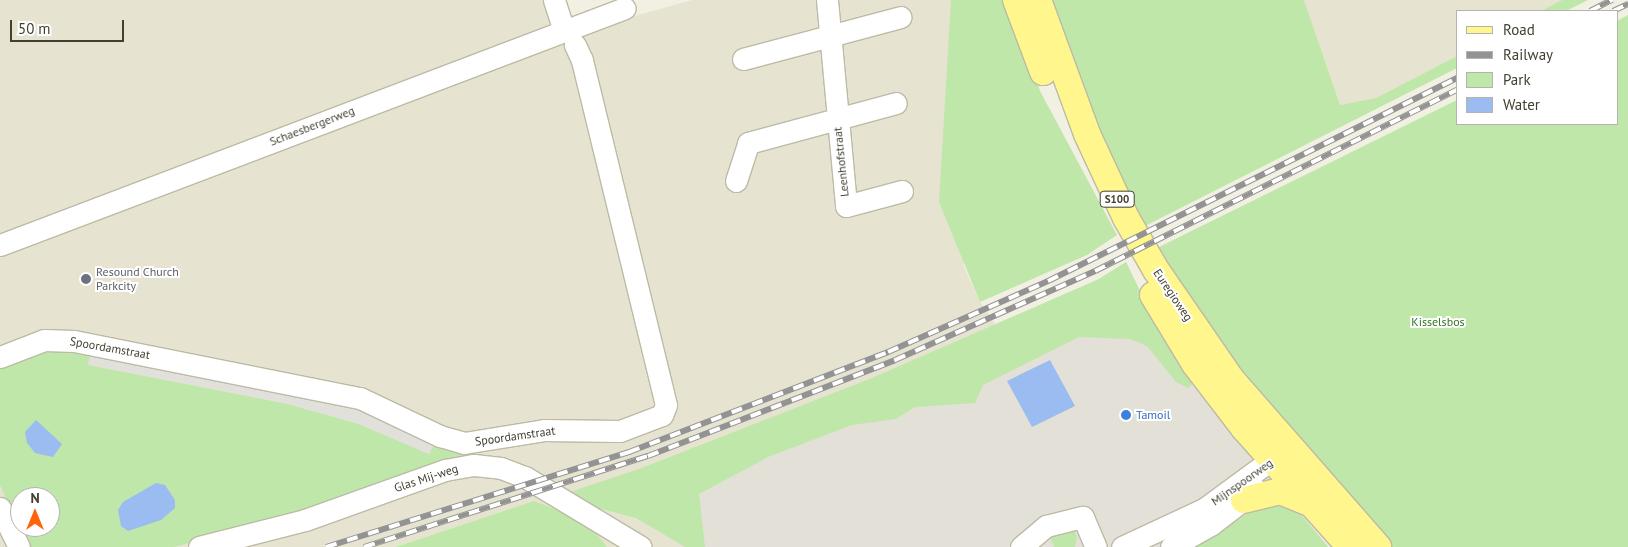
<!DOCTYPE html>
<style>
body{margin:0}
#map{position:relative;width:1628px;height:547px;overflow:hidden;background:#f1f0e2;font-family:"PT Sans",sans-serif}
div>[style]{position:absolute}
[style*='--x']{left:calc(var(--x)*1px);top:calc(var(--y)*1px);width:calc(var(--w)*1px);rotate:calc(var(--a)*1deg)}
.residential>*{inset:0;background:#e6e3d0}
.industrial>*{inset:0;background:#e3e0d7}
.green>*{inset:0;background:#bee7a9}
.parking>*{inset:0;background:#e1e0db}
.water>*{inset:0;background:#9bbcf1}
.roads{filter:drop-shadow(1px 0 #bdbaa5) drop-shadow(-1px 0 #bdbaa5) drop-shadow(0 1px #bdbaa5) drop-shadow(0 -1px #bdbaa5)}
.minor>*{height:21px;margin:-10.5px;padding:0 10.5px;transform-origin:10.5px;border-radius:10.5px;background:#fff}
.major>*{height:26px;margin:-13px;padding:0 13px;transform-origin:13px;border-radius:13px;background:#fff68d}
.rail>*{height:5.5px;margin-top:-2.75px;transform-origin:0;background:repeating-linear-gradient(90deg,#fff 0 11px,#939393 0 22px);box-sizing:border-box;border-block:1px solid #939393}
.dots>*{width:14px;height:14px;translate:-50% -50%;box-sizing:border-box;border:2px solid #fff;border-radius:50%}
span{translate:-50% -50%;white-space:nowrap;text-align:center;line-height:1.15;-webkit-text-stroke:4px #fff;paint-order:stroke}
.shield-label span{padding:1px 4px;background:#fff;border:1px solid;border-radius:4px;-webkit-text-stroke-width:0}
.shield-label{font-size:11px;color:#434032;font-weight:700}
.street-label{font-size:12px;color:#434032}
.worship-label{font-size:12px;color:#5b616d}
.left{translate:0 -50%;text-align:left}
.park-label{font-size:12px;color:#337526}
.shop-label{font-size:12px;color:#366cbe}
.legend{position:absolute;left:1456px;top:10px;width:162px;height:115px;box-sizing:border-box;background:#fff;border:1px solid #b4b3ad;margin:0;padding:6px 9px;list-style:none;font-size:15px;color:#434032}
.legend li{display:flex;align-items:center;gap:10px;height:25px}
.legend b{width:25px;border:1px solid #b4b3ad}
.north{position:absolute;left:10px;top:487px;width:50px;height:50px;box-sizing:border-box;background:#fff;border:1px solid #b4b3ad;border-radius:50%;rotate:0deg;font-size:14px;font-weight:700;line-height:20px;text-align:center;color:#434032}
.north::after{content:'';display:block;margin:auto;width:18px;height:22px;background:#fe630c;clip-path:polygon(50% 0,100% 100%,50% 72%,0 100%)}
.scale{position:absolute;left:10px;top:20px;width:114px;height:22px;box-sizing:border-box;border:2px solid #434032;border-top:0;padding-left:6px;font-size:15px;line-height:18px;white-space:nowrap;color:#434032;-webkit-text-stroke:4px #fff;paint-order:stroke}
</style>
<div id="map">
<div class="residential">
<div style="clip-path:polygon(evenodd,0 0,544px 0,549px 15px,549px 40px,692px 0,951px 0,949px 63px,964px 267px,980px 302px,996px 325px,1099px 279px,1126px 262px,1157px 326px,1204px 398px,1328px 547px,0 547px,0 0,20px 497px,50px 497px,50px 527px,20px 527px,20px 497px)"></div>
<div style="clip-path:polygon(1304px 0,1562px 0,1541px 11px,1457px 11px,1457px 56px,1376px 98px,1340px 105px)"></div>
</div>
<div class="industrial">
<div style="clip-path:polygon(1096px 335px,1130px 339px,1147px 346px,1176px 382px,1194px 383px,1329px 547px,705px 547px,698px 494px,768px 457px,852px 425px,896px 419px,914px 407px,975px 403px,983px 385px,1079px 337px)"></div>
</div>
<div class="green">
<div style="clip-path:polygon(951px 0,1010px 0,1040px 91px,1117px 235px,1087px 255px,980px 302px,939px 202px)"></div>
<div style="clip-path:polygon(1050px 0,1304px 0,1340px 105px,1376px 98px,1457px 56px,1457px 68px,1145px 226px,1112px 169px)"></div>
<div style="clip-path:polygon(1562px 0,1588px 0,1566px 11px,1541px 11px)"></div>
<div style="clip-path:polygon(1628px 15px,1628px 547px,1384px 547px,1310px 464px,1151px 251px,1457px 100px,1457px 124px,1617px 124px,1617px 21px)"></div>
<div style="clip-path:polygon(1126px 262px,1157px 326px,1194px 383px,1188px 388px,1176px 382px,1147px 346px,1130px 339px,1079px 337px,983px 385px,975px 403px,915px 407px,896px 419px,852px 425px,768px 457px,699px 494px,705px 547px,685px 547px,636px 518px,598px 508px,567px 493px,639px 469px,872px 378px,1099px 279px)"></div>
<div style="clip-path:polygon(evenodd,45px 351px,91px 351px,88px 365px,288px 404px,359px 424px,429px 454px,434px 444px,466px 452px,472px 459px,304px 514px,174px 547px,28px 547px,0 485px,0 367px,45px 351px,20px 497px,50px 497px,50px 527px,20px 527px,20px 497px)"></div>
<div style="clip-path:polygon(534px 501px,586px 521px,607px 547px,396px 547px)"></div>
<div style="clip-path:polygon(1291px 503px,1328px 547px,1196px 547px,1262px 504px)"></div>
<div style="clip-path:polygon(1073px 530px,1077px 536px,1075px 547px,1054px 547px,1049px 534px)"></div>
</div>
<div class="parking">
<div style="clip-path:polygon(91px 351px,365px 409px,435px 442px,429px 454px,359px 424px,288px 404px,88px 364px)"></div>
</div>
<div class="water">
<div style="clip-path:polygon(1050px 360px,1075px 406px,1032px 427px,1007px 381px)"></div>
<div style="clip-path:polygon(36px 420px,62px 444px,53px 457px,35px 453px,27px 443px,25px 432px)"></div>
<div style="clip-path:polygon(156px 483px,165px 485px,175px 500px,175px 508px,161px 520px,128px 531px,121px 526px,118px 510px,123px 502px)"></div>
</div>
<div class="roads">
<div class="minor">
<div style="--x:554;--y:0;--w:32;--a:72"></div>
<div style="--x:827;--y:0;--w:207;--a:84.7"></div>
<div style="--x:846;--y:206;--w:58;--a:-15"></div>
<div style="--x:743;--y:59;--w:163;--a:-14.9"></div>
<div style="--x:736;--y:181;--w:40;--a:-72"></div>
<div style="--x:748;--y:143;--w:153;--a:-15.1"></div>
<div style="--x:0;--y:245;--w:668;--a:-20.77"></div>
<div style="--x:0;--y:357;--w:47;--a:-21.1"></div>
<div style="--x:44;--y:340;--w:30;--a:2"></div>
<div style="--x:74;--y:341;--w:292;--a:11.3"></div>
<div style="--x:360;--y:398;--w:89;--a:25.4"></div>
<div style="--x:440;--y:436;--w:25;--a:16"></div>
<div style="--x:464;--y:443;--w:81;--a:-9.2"></div>
<div style="--x:544;--y:430;--w:76;--a:0.8"></div>
<div style="--x:620;--y:431;--w:45;--a:-20.9"></div>
<div style="--x:662;--y:415;--w:11;--a:-68"></div>
<div style="--x:666;--y:405;--w:355;--a:-103.7"></div>
<div style="--x:582;--y:60;--w:17;--a:-115"></div>
<div style="--x:0;--y:508;--w:43;--a:64"></div>
<div style="--x:1083;--y:517;--w:33;--a:67"></div>
<div style="--x:199;--y:547;--w:109;--a:-14.3"></div>
<div style="--x:305;--y:520;--w:149;--a:-19.7"></div>
<div style="--x:445;--y:470;--w:29;--a:-10"></div>
<div style="--x:474;--y:465;--w:27;--a:6"></div>
<div style="--x:501;--y:468;--w:26;--a:21"></div>
<div style="--x:525;--y:477;--w:135;--a:31.1"></div>
<div style="--x:1021;--y:547;--w:33;--a:-40"></div>
<div style="--x:1046;--y:526;--w:38;--a:-14"></div>
<div style="--x:1122;--y:547;--w:90;--a:-24.9"></div>
<div style="--x:1204;--y:509;--w:84;--a:-36.3"></div>
<div style="--x:1272;--y:459;--w:12;--a:-14"></div>
<div style="--x:1171;--y:547;--w:47;--a:-29.3"></div>
<div style="--x:1212;--y:524;--w:56;--a:-37.7"></div>
</div>
<div class="major">
<div style="--x:1016;--y:0;--w:77;--a:69.4"></div>
<div style="--x:1038;--y:0;--w:143;--a:69.9"></div>
<div style="--x:1087;--y:134;--w:93;--a:65.1"></div>
<div style="--x:1126;--y:218;--w:60;--a:60"></div>
<div style="--x:1156;--y:270;--w:134;--a:55.4"></div>
<div style="--x:1232;--y:380;--w:222;--a:48.8"></div>
<div style="--x:1153;--y:295;--w:81;--a:58.7"></div>
<div style="--x:1195;--y:364;--w:81;--a:52.6"></div>
<div style="--x:1244;--y:428;--w:159;--a:48.3"></div>
<div style="--x:1244;--y:500;--w:37;--a:-14"></div>
<div style="--x:1280;--y:491;--w:31;--a:22"></div>
</div>
</div>
<div class="rail">
<div style="--x:1590;--y:11;--w:25;--a:-27"></div>
<div style="--x:1613;--y:11;--w:17;--a:-25"></div>
<div style="--x:326;--y:547;--w:318;--a:-17.4"></div>
<div style="--x:629;--y:452;--w:278;--a:-21.1"></div>
<div style="--x:888;--y:352;--w:175;--a:-23.9"></div>
<div style="--x:1048;--y:281;--w:457;--a:-26.4"></div>
<div style="--x:364;--y:547;--w:298;--a:-17.8"></div>
<div style="--x:648;--y:456;--w:265;--a:-21.2"></div>
<div style="--x:895;--y:360;--w:219;--a:-24"></div>
<div style="--x:1095;--y:271;--w:405;--a:-26.6"></div>
</div>
<div class="dots">
<div style="left:86px;top:279px;background:#6b7280"></div>
<div style="left:1126px;top:415px;background:#3f7fe0"></div>
</div>
<div class="shield-label">
<span style="left:1117px;top:199px">S100</span>
</div>
<div class="street-label">
<span style="left:312px;top:126px;rotate:-21deg">Schaesbergerweg</span>
<span style="left:841px;top:162px;rotate:-96deg">Leenhofstraat</span>
<span style="left:1173px;top:295px;rotate:56deg">Euregioweg</span>
<span style="left:110px;top:348px;rotate:10deg">Spoordamstraat</span>
<span style="left:515px;top:436px;rotate:-8deg">Spoordamstraat</span>
<span style="left:426px;top:478px;rotate:-18deg">Glas Mij-weg</span>
<span style="left:1242px;top:482px;rotate:-35deg">Mijnspoorweg</span>
</div>
<div class="worship-label">
<span class="left" style="left:96px;top:279px">Resound Church<br>Parkcity</span>
</div>
<div class="park-label">
<span style="left:1438px;top:322px">Kisselsbos</span>
</div>
<div class="shop-label">
<span class="left" style="left:1136px;top:415px">Tamoil</span>
</div>
<ul class="legend">
<li><b style="height:6px;background:#fff68d"></b>Road</li>
<li><b style="height:6px;background:#939393"></b>Railway</li>
<li><b style="height:14px;background:#bee7a9"></b>Park</li>
<li><b style="height:14px;background:#9bbcf1"></b>Water</li>
</ul>
<div class="north">N</div>
<div class="scale">50 m</div>
</div>
